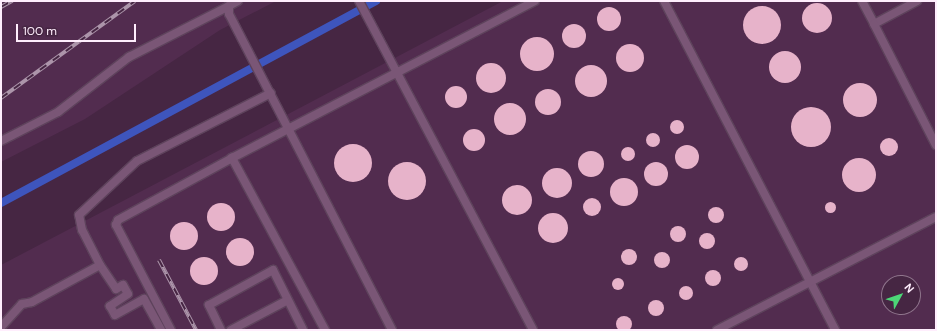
<!DOCTYPE html>
<style>
body{margin:0}
#map{position:relative;width:937px;height:331px;overflow:hidden;background:#462643;font-family:"DM Sans",sans-serif}
div>[style]{position:absolute}
[style*='--x']{left:calc(var(--x)*1px);top:calc(var(--y)*1px);width:calc(var(--w)*1px);rotate:calc(var(--a)*1deg)}
.built>*{inset:0;background:#522c4f}
.canal>*{height:8px;margin:-4px;padding:0 4px;transform-origin:4px;border-radius:4px;background:#3e55bd}
.building>*{inset:0;background:#e7b3ca}
.round{border-radius:50%}
.roads{filter:drop-shadow(1px 0 #5e435c) drop-shadow(-1px 0 #5e435c) drop-shadow(0 1px #5e435c) drop-shadow(0 -1px #5e435c)}
.minor>*{height:8px;margin:-4px;padding:0 4px;transform-origin:4px;border-radius:4px;background:#7a5676}
.rail>*{height:4px;margin-top:-2px;transform-origin:0;background:repeating-linear-gradient(90deg,#462643 0 8px,#ac95aa 0 16px);box-sizing:border-box;border-block:1px solid #ac95aa}
span{translate:-50% -50%;white-space:nowrap;text-align:center;line-height:1.15;-webkit-text-stroke:4px #462643;paint-order:stroke}
.frame{position:absolute;inset:0;border:2px solid #ffeefd;pointer-events:none}
.north{position:absolute;left:881px;top:275px;width:40px;height:40px;box-sizing:border-box;background:#462643;border:1px solid #90768d;border-radius:50%;rotate:50deg;font-size:11px;font-weight:700;line-height:16px;text-align:center;color:#ffeefd}
.north::after{content:'';display:block;margin:auto;width:14px;height:18px;background:#4cd677;clip-path:polygon(50% 0,100% 100%,50% 72%,0 100%)}
.scale{position:absolute;left:16px;top:24px;width:120px;height:18px;box-sizing:border-box;border:2px solid #ffeefd;border-top:0;padding-left:5px;font-size:12px;line-height:14px;white-space:nowrap;color:#ffeefd;-webkit-text-stroke:3px #462643;paint-order:stroke}
</style>
<div id="map">
<div class="built">
<div style="clip-path:polygon(1px 1px,276px 1px,220px 30px,85px 119px,1px 162px)"></div>
<div style="clip-path:polygon(evenodd,503px 1px,936px 1px,936px 330px,1px 330px,1px 265px,503px 1px,889px 283px,913px 283px,913px 307px,889px 307px,889px 283px)"></div>
</div>
<div class="canal">
<div style="--x:1;--y:203;--w:426;--a:-28.3"></div>
</div>
<div class="building">
<div class="round" style="left:802px;top:3px;width:30px;height:30px"></div>
<div class="round" style="left:743px;top:6px;width:38px;height:38px"></div>
<div class="round" style="left:597px;top:7px;width:24px;height:24px"></div>
<div class="round" style="left:562px;top:24px;width:24px;height:24px"></div>
<div class="round" style="left:520px;top:37px;width:34px;height:34px"></div>
<div class="round" style="left:616px;top:44px;width:28px;height:28px"></div>
<div class="round" style="left:769px;top:51px;width:32px;height:32px"></div>
<div class="round" style="left:476px;top:63px;width:30px;height:30px"></div>
<div class="round" style="left:575px;top:65px;width:32px;height:32px"></div>
<div class="round" style="left:843px;top:83px;width:34px;height:34px"></div>
<div class="round" style="left:445px;top:86px;width:22px;height:22px"></div>
<div class="round" style="left:535px;top:89px;width:26px;height:26px"></div>
<div class="round" style="left:494px;top:103px;width:32px;height:32px"></div>
<div class="round" style="left:791px;top:107px;width:40px;height:40px"></div>
<div class="round" style="left:670px;top:120px;width:14px;height:14px"></div>
<div class="round" style="left:463px;top:129px;width:22px;height:22px"></div>
<div class="round" style="left:646px;top:133px;width:14px;height:14px"></div>
<div class="round" style="left:880px;top:138px;width:18px;height:18px"></div>
<div class="round" style="left:334px;top:144px;width:38px;height:38px"></div>
<div class="round" style="left:675px;top:145px;width:24px;height:24px"></div>
<div class="round" style="left:621px;top:147px;width:14px;height:14px"></div>
<div class="round" style="left:578px;top:151px;width:26px;height:26px"></div>
<div class="round" style="left:842px;top:158px;width:34px;height:34px"></div>
<div class="round" style="left:388px;top:162px;width:38px;height:38px"></div>
<div class="round" style="left:644px;top:162px;width:24px;height:24px"></div>
<div class="round" style="left:542px;top:168px;width:30px;height:30px"></div>
<div class="round" style="left:610px;top:178px;width:28px;height:28px"></div>
<div class="round" style="left:502px;top:185px;width:30px;height:30px"></div>
<div class="round" style="left:583px;top:198px;width:18px;height:18px"></div>
<div class="round" style="left:824.5px;top:201.5px;width:11px;height:11px"></div>
<div class="round" style="left:207px;top:203px;width:28px;height:28px"></div>
<div class="round" style="left:708px;top:207px;width:16px;height:16px"></div>
<div class="round" style="left:538px;top:213px;width:30px;height:30px"></div>
<div class="round" style="left:170px;top:222px;width:28px;height:28px"></div>
<div class="round" style="left:670px;top:226px;width:16px;height:16px"></div>
<div class="round" style="left:699px;top:233px;width:16px;height:16px"></div>
<div class="round" style="left:226px;top:238px;width:28px;height:28px"></div>
<div class="round" style="left:621px;top:249px;width:16px;height:16px"></div>
<div class="round" style="left:654px;top:252px;width:16px;height:16px"></div>
<div class="round" style="left:734px;top:257px;width:14px;height:14px"></div>
<div class="round" style="left:190px;top:257px;width:28px;height:28px"></div>
<div class="round" style="left:705px;top:270px;width:16px;height:16px"></div>
<div class="round" style="left:612px;top:278px;width:12px;height:12px"></div>
<div class="round" style="left:679px;top:286px;width:14px;height:14px"></div>
<div class="round" style="left:648px;top:300px;width:16px;height:16px"></div>
<div class="round" style="left:616px;top:316px;width:16px;height:16px"></div>
</div>
<div class="roads">
<div class="minor">
<div style="--x:238;--y:1;--w:10;--a:151"></div>
<div style="--x:229;--y:6;--w:8;--a:90"></div>
<div style="--x:229;--y:14;--w:356;--a:62.7"></div>
<div style="--x:359;--y:1;--w:372;--a:62.1"></div>
<div style="--x:664;--y:1;--w:371;--a:62.5"></div>
<div style="--x:862;--y:1;--w:26;--a:62"></div>
<div style="--x:874;--y:24;--w:49;--a:-28.1"></div>
<div style="--x:874;--y:24;--w:136;--a:62.9"></div>
<div style="--x:1;--y:141;--w:64;--a:-27"></div>
<div style="--x:58;--y:112;--w:90;--a:-37.8"></div>
<div style="--x:129;--y:57;--w:112;--a:-27"></div>
<div style="--x:100;--y:265;--w:29;--a:56"></div>
<div style="--x:116;--y:289;--w:8;--a:-30"></div>
<div style="--x:123;--y:285;--w:10;--a:61"></div>
<div style="--x:128;--y:294;--w:22;--a:146"></div>
<div style="--x:110;--y:306;--w:10;--a:61"></div>
<div style="--x:115;--y:315;--w:33;--a:-29"></div>
<div style="--x:144;--y:299;--w:35;--a:61"></div>
<div style="--x:1;--y:327;--w:31;--a:-48"></div>
<div style="--x:22;--y:304;--w:10;--a:-11"></div>
<div style="--x:32;--y:302;--w:77;--a:-28.6"></div>
<div style="--x:100;--y:265;--w:39;--a:-117"></div>
<div style="--x:82;--y:230;--w:15;--a:-101"></div>
<div style="--x:79;--y:215;--w:79;--a:-43"></div>
<div style="--x:137;--y:161;--w:150;--a:-26.9"></div>
<div style="--x:171;--y:330;--w:119;--a:-117.6"></div>
<div style="--x:116;--y:225;--w:5;--a:-68"></div>
<div style="--x:118;--y:220;--w:130;--a:-28.5"></div>
<div style="--x:221;--y:330;--w:28;--a:-116"></div>
<div style="--x:209;--y:305;--w:73;--a:-28.7"></div>
<div style="--x:273;--y:270;--w:67;--a:63.4"></div>
<div style="--x:231;--y:330;--w:64;--a:-27.8"></div>
<div style="--x:325;--y:330;--w:196;--a:-118.4"></div>
<div style="--x:232;--y:158;--w:341;--a:-27.4"></div>
<div style="--x:717;--y:330;--w:246;--a:-27.3"></div>
</div>
</div>
<div class="rail">
<div style="--x:1;--y:7;--w:13;--a:-29"></div>
<div style="--x:1;--y:98;--w:165;--a:-35.9"></div>
<div style="--x:159;--y:260;--w:79;--a:62.1"></div>
</div>
<div class="frame"></div>
<div class="north">N</div>
<div class="scale">100 m</div>
</div>
